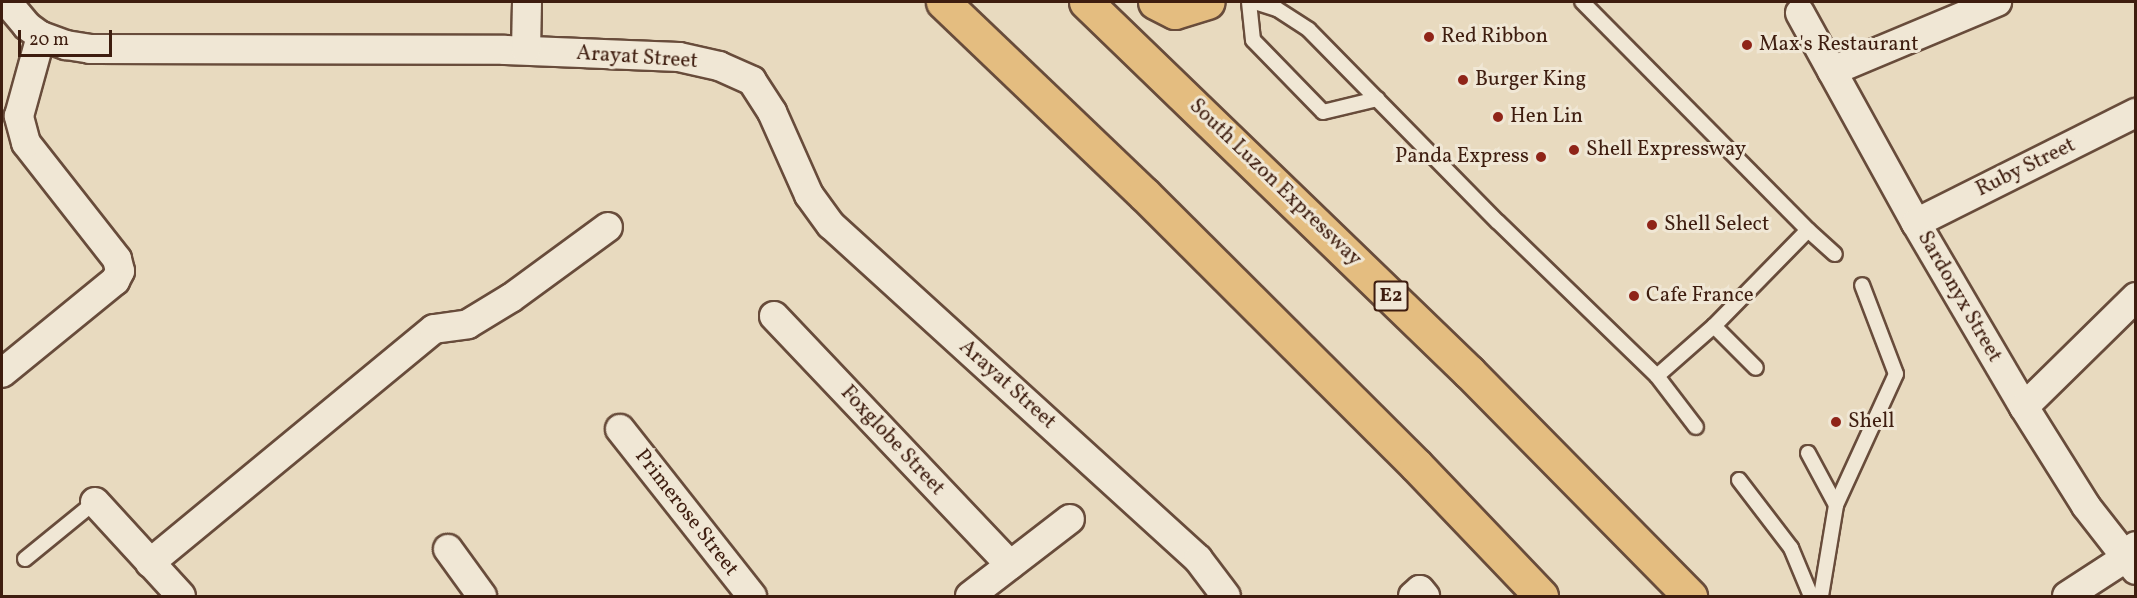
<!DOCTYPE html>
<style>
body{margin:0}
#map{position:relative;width:2137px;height:598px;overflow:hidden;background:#e8dabf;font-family:Vollkorn,serif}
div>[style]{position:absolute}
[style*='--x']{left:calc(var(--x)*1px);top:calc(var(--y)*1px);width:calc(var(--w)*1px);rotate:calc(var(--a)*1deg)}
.roads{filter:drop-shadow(2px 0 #684c3b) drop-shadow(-2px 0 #684c3b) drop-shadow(0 2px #684c3b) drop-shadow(0 -2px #684c3b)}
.service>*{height:14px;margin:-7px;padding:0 7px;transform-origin:7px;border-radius:7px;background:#f0e7d5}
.minor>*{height:28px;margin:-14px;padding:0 14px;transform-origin:14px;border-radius:14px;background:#f0e7d5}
.motorway>*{height:33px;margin:-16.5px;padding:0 16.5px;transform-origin:16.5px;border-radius:16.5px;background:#e4bd80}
.dots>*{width:16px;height:16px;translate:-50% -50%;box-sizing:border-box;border:3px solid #f0e7d5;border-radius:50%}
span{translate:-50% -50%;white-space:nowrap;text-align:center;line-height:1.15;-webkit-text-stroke:6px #f0e7d5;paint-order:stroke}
.shield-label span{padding:2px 4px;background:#f0e7d5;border:2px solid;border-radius:4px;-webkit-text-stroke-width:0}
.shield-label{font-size:20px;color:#3e1d0f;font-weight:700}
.poi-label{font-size:21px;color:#3e1d0f}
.left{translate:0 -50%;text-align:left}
.right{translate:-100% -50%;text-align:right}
.street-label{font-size:21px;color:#3e1d0f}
.frame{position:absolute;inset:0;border:3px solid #3e1d0f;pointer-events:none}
.scale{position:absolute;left:18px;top:30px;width:94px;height:27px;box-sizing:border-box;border:3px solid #3e1d0f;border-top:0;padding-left:8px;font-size:18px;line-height:21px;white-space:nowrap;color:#3e1d0f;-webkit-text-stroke:4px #f0e7d5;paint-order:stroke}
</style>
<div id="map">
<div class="roads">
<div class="service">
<div style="--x:1249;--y:2;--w:38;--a:84"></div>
<div style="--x:1253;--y:40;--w:100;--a:45.8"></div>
<div style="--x:1323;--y:112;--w:56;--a:-13.5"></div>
<div style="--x:1255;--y:2;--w:23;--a:18"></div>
<div style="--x:1277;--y:9;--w:38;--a:33"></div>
<div style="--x:1309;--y:30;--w:269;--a:45.5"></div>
<div style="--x:1498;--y:222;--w:221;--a:44.1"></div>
<div style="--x:1657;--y:376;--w:76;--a:-41.3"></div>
<div style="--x:1714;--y:326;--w:134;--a:-45.6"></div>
<div style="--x:1808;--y:230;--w:321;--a:-134.7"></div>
<div style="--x:1808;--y:230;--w:36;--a:42"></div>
<div style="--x:1714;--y:326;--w:59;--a:45"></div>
<div style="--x:1657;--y:376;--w:64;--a:52.6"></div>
<div style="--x:1808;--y:453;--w:59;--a:61.7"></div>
<div style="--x:1739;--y:480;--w:86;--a:52.6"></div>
<div style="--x:1791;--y:548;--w:52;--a:67.4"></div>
<div style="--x:25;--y:559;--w:90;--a:-39.2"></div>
<div style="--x:1821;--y:596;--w:92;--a:-80.6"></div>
<div style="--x:1836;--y:505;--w:144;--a:-65.4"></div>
<div style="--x:1896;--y:374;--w:95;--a:-110.9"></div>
</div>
<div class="minor">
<div style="--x:7;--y:2;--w:31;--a:50"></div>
<div style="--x:27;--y:26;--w:17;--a:36"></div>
<div style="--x:41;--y:36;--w:27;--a:20"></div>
<div style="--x:66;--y:45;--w:24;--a:9"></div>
<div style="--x:90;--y:49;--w:415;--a:0.1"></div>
<div style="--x:505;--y:50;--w:174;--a:2.3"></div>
<div style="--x:679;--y:57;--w:41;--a:12.7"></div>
<div style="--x:719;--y:66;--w:36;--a:24"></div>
<div style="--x:752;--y:81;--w:37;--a:57"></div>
<div style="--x:772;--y:112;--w:91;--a:66"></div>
<div style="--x:809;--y:195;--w:37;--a:54"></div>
<div style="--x:831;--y:225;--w:496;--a:42.3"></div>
<div style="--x:1198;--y:559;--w:46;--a:52.9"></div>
<div style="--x:1800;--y:13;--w:240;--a:61.1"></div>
<div style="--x:1916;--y:223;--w:213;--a:59.6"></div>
<div style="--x:2024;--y:407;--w:117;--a:57.9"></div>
<div style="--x:2086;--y:506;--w:81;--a:52"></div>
<div style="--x:526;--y:50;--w:48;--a:-88.8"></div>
<div style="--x:1832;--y:71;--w:179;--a:-22.7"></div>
<div style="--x:1916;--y:223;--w:246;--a:-26.6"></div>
<div style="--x:774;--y:316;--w:343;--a:46.5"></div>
<div style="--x:2;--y:373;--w:146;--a:-39.2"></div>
<div style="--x:115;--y:281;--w:11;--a:-63"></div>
<div style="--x:120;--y:271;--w:12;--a:-104"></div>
<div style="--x:117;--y:259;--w:147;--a:-128.1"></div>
<div style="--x:26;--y:143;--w:28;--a:-105"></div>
<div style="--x:19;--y:116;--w:83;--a:-74.6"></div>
<div style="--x:2024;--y:407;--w:157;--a:-44.5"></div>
<div style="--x:620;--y:429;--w:213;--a:51.7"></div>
<div style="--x:95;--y:502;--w:127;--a:47.5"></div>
<div style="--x:448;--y:549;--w:58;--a:54.1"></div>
<div style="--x:150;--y:563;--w:368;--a:-39.5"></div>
<div style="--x:434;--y:329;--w:34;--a:-8"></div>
<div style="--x:468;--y:324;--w:50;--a:-31.2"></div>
<div style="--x:511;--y:298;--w:120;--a:-36.2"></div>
<div style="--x:970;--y:596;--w:126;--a:-37.6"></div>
<div style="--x:1413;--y:596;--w:9;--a:-41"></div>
<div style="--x:1420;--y:590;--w:8;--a:50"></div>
<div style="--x:2067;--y:596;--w:72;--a:-33"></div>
<div style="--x:2127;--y:557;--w:14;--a:-51"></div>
</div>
<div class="motorway">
<div style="--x:943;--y:2;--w:278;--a:43.7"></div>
<div style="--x:1144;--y:194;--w:384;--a:44.9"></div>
<div style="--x:1416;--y:465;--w:181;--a:46.3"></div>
<div style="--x:1086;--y:2;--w:533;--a:44.01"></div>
<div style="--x:1469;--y:372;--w:315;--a:45.4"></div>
<div style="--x:1155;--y:2;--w:22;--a:27"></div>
<div style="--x:1175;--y:12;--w:34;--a:-17"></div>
</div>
</div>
<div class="dots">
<div style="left:1429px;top:37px;background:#8f2418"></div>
<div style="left:1747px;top:45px;background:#8f2418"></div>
<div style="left:1463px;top:80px;background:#8f2418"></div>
<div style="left:1498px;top:117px;background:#8f2418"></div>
<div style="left:1574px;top:150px;background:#8f2418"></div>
<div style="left:1541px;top:157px;background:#8f2418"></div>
<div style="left:1652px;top:225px;background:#8f2418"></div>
<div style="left:1634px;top:296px;background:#8f2418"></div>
<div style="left:1836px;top:422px;background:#8f2418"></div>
</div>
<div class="shield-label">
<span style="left:1391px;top:296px">E2</span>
</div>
<div class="poi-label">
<span class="left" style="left:1441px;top:37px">Red Ribbon</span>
<span class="left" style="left:1759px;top:45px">Max's Restaurant</span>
<span class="left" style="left:1475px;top:80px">Burger King</span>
<span class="left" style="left:1510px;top:117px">Hen Lin</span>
<span class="left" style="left:1586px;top:150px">Shell Expressway</span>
<span class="right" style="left:1529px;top:157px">Panda Express</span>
<span class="left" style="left:1664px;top:225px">Shell Select</span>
<span class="left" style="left:1646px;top:296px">Cafe France</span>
<span class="left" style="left:1848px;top:422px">Shell</span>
</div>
<div class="street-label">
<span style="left:637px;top:58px;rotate:4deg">Arayat Street</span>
<span style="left:2026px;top:168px;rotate:-26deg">Ruby Street</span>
<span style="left:1275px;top:183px;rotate:44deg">South Luzon Expressway</span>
<span style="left:1959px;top:297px;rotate:60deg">Sardonyx Street</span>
<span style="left:1007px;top:385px;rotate:42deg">Arayat Street</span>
<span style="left:892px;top:441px;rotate:47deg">Foxglobe Street</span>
<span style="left:686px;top:513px;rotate:52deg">Primerose Street</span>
</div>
<div class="frame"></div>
<div class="scale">20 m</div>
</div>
